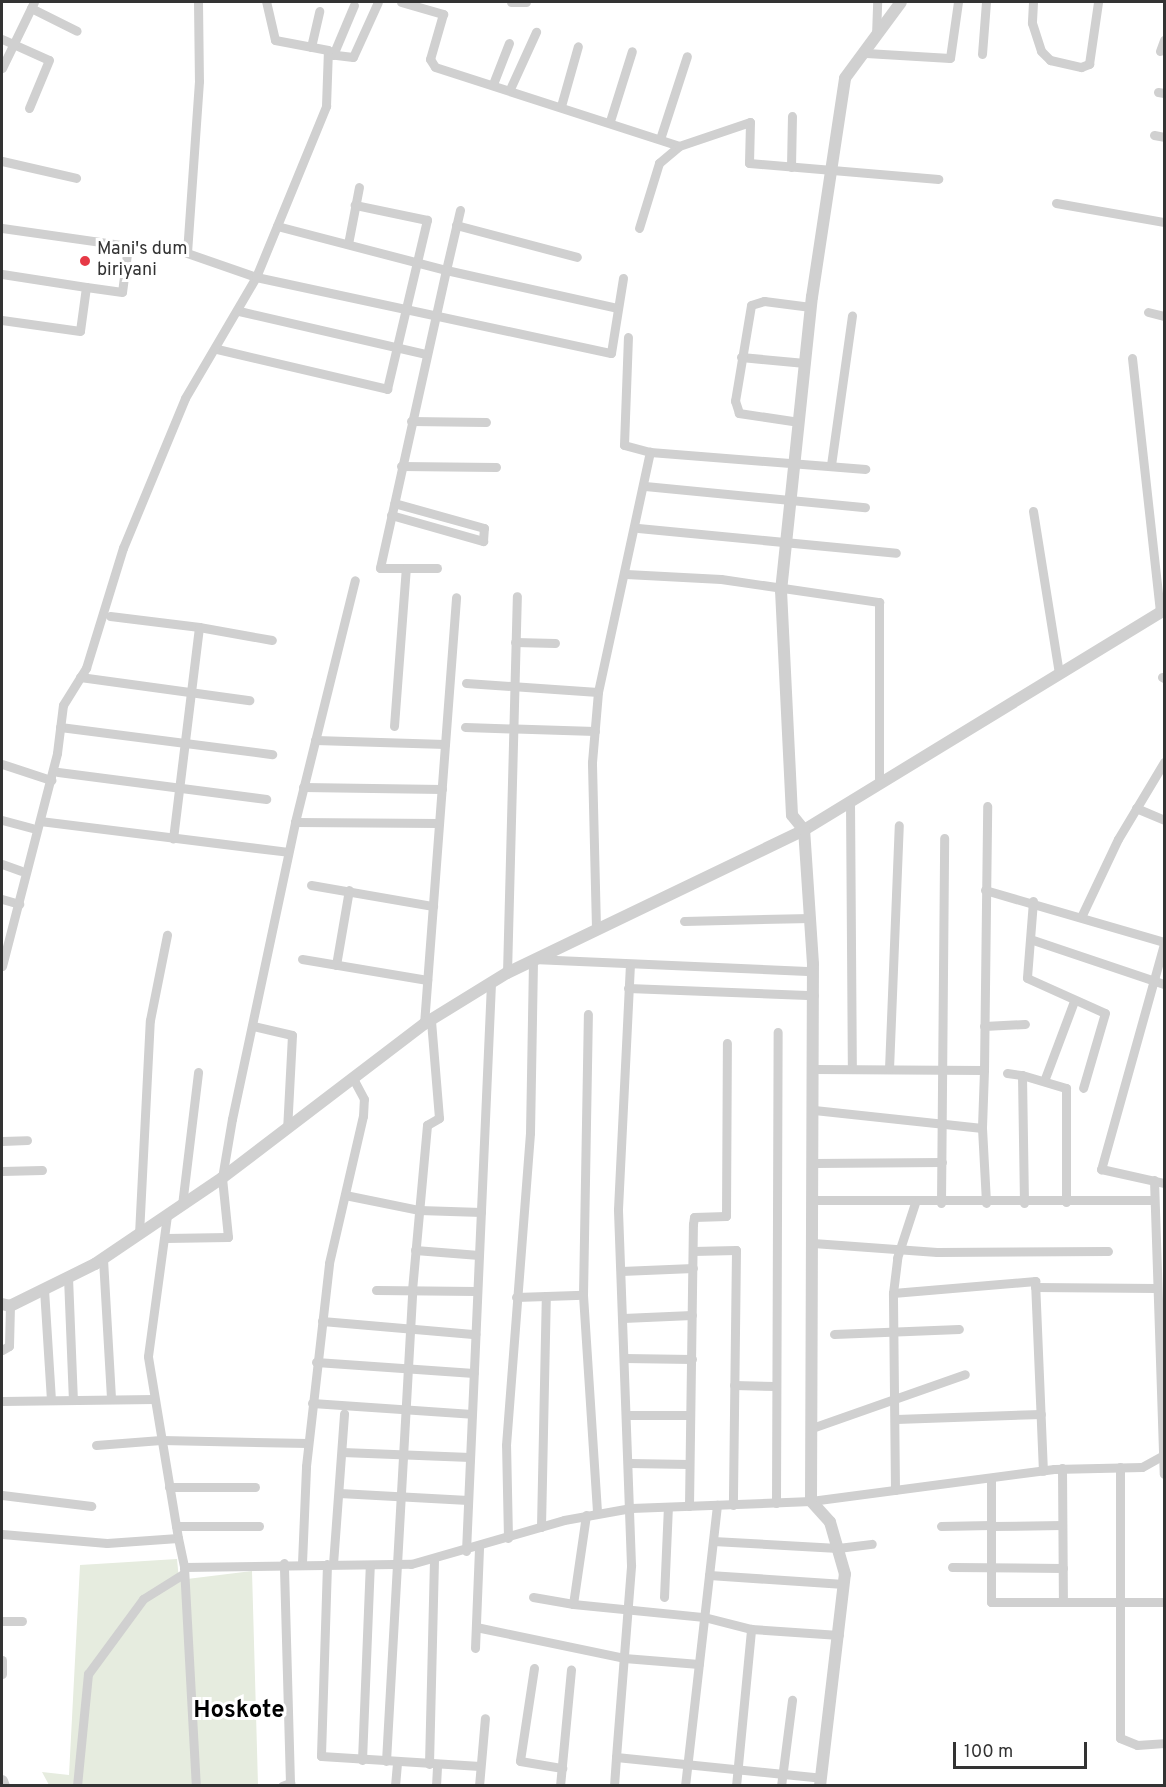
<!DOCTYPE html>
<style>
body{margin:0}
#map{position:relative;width:1166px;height:1787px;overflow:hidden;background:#fff;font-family:Overpass,sans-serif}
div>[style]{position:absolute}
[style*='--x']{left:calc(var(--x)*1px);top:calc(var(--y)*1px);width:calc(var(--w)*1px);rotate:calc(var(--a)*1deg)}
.green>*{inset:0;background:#e6ecdf}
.minor>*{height:9px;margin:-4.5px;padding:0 4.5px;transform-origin:4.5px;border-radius:4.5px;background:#d0d0d0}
.tertiary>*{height:12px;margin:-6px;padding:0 6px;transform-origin:6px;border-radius:6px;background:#d0d0d0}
.dots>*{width:16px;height:16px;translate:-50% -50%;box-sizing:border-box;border:3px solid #fff;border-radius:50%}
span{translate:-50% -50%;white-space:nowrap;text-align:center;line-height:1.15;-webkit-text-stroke:6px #fff;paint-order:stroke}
.poi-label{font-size:18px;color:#333}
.left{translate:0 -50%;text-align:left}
.district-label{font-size:24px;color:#000;font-weight:700}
.frame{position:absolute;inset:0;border:3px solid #333;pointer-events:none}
.scale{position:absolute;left:953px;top:1742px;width:134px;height:27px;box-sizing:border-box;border:3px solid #333;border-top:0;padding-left:8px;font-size:18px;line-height:21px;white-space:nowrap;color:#333;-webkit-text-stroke:4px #fff;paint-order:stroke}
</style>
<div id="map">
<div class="green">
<div style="clip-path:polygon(177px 1559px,179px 1580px,252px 1571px,258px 1785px,49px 1785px,42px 1772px,69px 1775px,80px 1565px)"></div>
</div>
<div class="minor">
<div style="--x:198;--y:2;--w:79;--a:89.3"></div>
<div style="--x:199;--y:81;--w:172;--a:94"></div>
<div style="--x:187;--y:253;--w:73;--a:19.2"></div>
<div style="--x:256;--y:277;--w:363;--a:12.1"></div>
<div style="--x:611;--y:353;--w:76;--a:-80.9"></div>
<div style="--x:401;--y:2;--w:44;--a:15.9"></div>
<div style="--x:443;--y:14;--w:47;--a:106.1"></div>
<div style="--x:430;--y:59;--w:9;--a:58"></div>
<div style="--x:435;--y:67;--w:256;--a:17.9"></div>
<div style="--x:511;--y:2;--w:15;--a:0"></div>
<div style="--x:1033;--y:2;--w:21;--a:93"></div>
<div style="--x:1032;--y:23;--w:29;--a:72"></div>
<div style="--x:1041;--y:51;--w:13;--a:45"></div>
<div style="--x:1050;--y:60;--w:32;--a:13"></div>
<div style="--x:1081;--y:67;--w:9;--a:-21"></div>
<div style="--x:1089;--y:64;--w:63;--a:-81.7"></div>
<div style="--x:31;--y:8;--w:51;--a:26.6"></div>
<div style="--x:876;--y:36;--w:34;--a:-88"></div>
<div style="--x:2;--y:39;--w:51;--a:24.1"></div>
<div style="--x:49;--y:60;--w:52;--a:112.6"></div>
<div style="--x:311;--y:47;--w:37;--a:-77"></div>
<div style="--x:1160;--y:51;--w:12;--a:-70"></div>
<div style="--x:866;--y:53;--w:84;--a:3.4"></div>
<div style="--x:950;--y:58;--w:57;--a:-81.9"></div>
<div style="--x:328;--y:54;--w:25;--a:7"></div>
<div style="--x:353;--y:57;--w:60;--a:-65.6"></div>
<div style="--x:982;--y:54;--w:52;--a:-85.6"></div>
<div style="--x:333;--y:55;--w:54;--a:-67.2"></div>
<div style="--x:2;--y:68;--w:73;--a:-64.1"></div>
<div style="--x:493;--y:84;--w:44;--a:-68.7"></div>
<div style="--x:510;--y:89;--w:63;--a:-65.5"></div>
<div style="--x:1158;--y:92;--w:6;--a:9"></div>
<div style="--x:561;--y:106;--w:62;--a:-74.2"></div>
<div style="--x:610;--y:121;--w:73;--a:-72.6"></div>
<div style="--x:1154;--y:135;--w:10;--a:11"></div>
<div style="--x:660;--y:139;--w:87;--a:-72"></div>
<div style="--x:2;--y:161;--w:76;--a:12.9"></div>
<div style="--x:791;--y:167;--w:51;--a:-88.9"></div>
<div style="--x:1056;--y:203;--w:110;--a:10"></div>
<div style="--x:460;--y:210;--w:62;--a:103.1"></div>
<div style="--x:446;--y:270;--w:175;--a:12.5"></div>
<div style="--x:456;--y:225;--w:125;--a:14.8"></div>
<div style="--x:277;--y:226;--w:175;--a:14.6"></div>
<div style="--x:446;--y:270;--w:305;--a:102.5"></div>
<div style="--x:380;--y:568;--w:57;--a:0"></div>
<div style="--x:2;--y:228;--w:127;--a:8.1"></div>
<div style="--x:128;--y:246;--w:46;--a:97.4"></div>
<div style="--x:122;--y:292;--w:36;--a:-172"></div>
<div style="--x:86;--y:287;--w:44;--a:97.8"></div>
<div style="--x:80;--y:331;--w:79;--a:-172"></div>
<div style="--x:639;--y:228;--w:68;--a:-72.9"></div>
<div style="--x:659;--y:163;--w:26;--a:-40"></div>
<div style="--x:679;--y:146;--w:75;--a:-18.7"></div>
<div style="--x:750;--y:122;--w:41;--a:91.4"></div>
<div style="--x:749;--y:163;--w:190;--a:4.8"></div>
<div style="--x:348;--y:244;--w:58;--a:-79.1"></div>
<div style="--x:2;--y:274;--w:85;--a:8.8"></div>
<div style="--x:239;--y:311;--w:191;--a:13"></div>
<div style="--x:1148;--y:312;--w:16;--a:14"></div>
<div style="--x:217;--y:349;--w:175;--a:13.2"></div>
<div style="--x:387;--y:389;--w:174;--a:-76.7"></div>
<div style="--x:427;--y:220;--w:74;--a:-168.2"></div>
<div style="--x:741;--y:357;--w:64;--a:5.4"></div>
<div style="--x:1132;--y:358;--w:256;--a:83.7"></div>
<div style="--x:411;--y:421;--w:75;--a:0.8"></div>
<div style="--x:799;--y:422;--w:61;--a:-171.5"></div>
<div style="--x:739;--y:413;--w:13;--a:-108"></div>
<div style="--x:735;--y:401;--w:97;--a:-80.5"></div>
<div style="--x:751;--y:305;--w:14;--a:-17"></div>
<div style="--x:764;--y:301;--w:47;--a:7.3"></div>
<div style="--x:650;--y:452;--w:216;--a:4.5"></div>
<div style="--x:831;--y:465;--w:151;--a:-82"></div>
<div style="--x:401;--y:466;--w:95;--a:0.6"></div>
<div style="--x:645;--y:486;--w:221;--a:5.5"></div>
<div style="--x:1033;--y:511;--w:165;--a:80.9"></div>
<div style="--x:391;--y:515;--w:96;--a:15.8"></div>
<div style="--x:483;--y:541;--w:13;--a:-86"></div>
<div style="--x:484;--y:528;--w:93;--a:-164.5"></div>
<div style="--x:638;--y:528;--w:259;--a:5.5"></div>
<div style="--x:626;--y:574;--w:95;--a:3"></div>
<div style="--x:721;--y:579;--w:160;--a:8.3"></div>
<div style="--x:879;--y:602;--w:181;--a:90"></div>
<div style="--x:110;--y:616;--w:90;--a:7"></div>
<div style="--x:199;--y:627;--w:213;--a:97"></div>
<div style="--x:199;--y:627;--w:74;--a:10.1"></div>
<div style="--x:515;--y:642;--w:40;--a:1.4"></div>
<div style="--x:80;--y:677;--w:171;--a:7.8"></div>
<div style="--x:1162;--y:677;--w:2;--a:27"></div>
<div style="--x:466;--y:683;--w:132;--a:3.9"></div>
<div style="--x:394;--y:726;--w:158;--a:-85.7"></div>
<div style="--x:60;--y:727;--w:214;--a:7.3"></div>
<div style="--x:465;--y:727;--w:130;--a:1.8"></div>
<div style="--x:315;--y:740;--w:130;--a:1.8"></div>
<div style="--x:2;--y:764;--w:52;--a:18.1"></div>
<div style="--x:58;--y:772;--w:210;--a:7.4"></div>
<div style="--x:303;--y:787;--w:139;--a:0.8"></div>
<div style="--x:850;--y:801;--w:268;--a:89.6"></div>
<div style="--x:1136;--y:808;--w:30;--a:23"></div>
<div style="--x:2;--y:820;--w:31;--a:15"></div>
<div style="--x:40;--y:821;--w:250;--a:7.1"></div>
<div style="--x:295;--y:822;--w:144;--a:0.4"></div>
<div style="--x:2;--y:864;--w:20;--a:20"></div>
<div style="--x:311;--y:885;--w:124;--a:9.8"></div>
<div style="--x:985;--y:890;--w:186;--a:16.2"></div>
<div style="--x:2;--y:899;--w:18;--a:16"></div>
<div style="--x:1033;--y:901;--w:77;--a:94.5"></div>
<div style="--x:1027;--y:978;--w:85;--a:24.2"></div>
<div style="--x:1105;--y:1013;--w:78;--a:106.3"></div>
<div style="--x:1082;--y:915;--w:84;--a:-64.7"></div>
<div style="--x:1118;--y:839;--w:90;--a:-59.1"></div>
<div style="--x:684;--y:921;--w:126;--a:-1.4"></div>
<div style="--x:596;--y:928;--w:166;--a:-91.4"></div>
<div style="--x:592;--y:762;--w:70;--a:-85.1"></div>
<div style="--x:598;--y:692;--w:246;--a:-77.8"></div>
<div style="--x:650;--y:452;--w:27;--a:-165"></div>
<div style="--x:624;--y:445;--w:108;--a:-87.9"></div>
<div style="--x:1033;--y:940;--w:138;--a:18.6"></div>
<div style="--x:1164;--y:944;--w:234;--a:105.6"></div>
<div style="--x:1101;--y:1169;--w:65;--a:12.5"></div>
<div style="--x:302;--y:959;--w:127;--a:9.5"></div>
<div style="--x:336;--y:965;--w:76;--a:-80.2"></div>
<div style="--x:2;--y:966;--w:220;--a:-75.5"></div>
<div style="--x:57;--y:753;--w:48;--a:-82.9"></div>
<div style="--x:63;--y:705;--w:44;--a:-58.1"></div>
<div style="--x:86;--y:668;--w:126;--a:-72.9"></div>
<div style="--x:123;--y:548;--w:162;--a:-67.5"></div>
<div style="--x:185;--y:398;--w:140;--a:-59.6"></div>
<div style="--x:256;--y:277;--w:185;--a:-67.7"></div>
<div style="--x:326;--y:106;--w:56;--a:-88"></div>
<div style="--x:328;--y:50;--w:54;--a:-169.3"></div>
<div style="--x:275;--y:40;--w:39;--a:-103"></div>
<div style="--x:507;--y:973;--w:377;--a:-88.5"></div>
<div style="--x:628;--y:988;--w:186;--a:2.2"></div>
<div style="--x:424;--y:1024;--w:428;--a:-85.7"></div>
<div style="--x:253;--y:1026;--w:40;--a:13"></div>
<div style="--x:292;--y:1035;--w:94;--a:93"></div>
<div style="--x:984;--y:1026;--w:41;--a:-2.8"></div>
<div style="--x:814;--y:1069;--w:170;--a:0.3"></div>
<div style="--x:984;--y:1070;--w:58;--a:92"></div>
<div style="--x:889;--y:1069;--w:244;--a:-87.7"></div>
<div style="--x:984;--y:1070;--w:264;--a:-89.3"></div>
<div style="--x:1007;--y:1073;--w:15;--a:8"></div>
<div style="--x:1044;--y:1081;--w:85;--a:-69.4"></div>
<div style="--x:814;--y:1110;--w:169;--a:6.1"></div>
<div style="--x:982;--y:1128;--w:75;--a:86.9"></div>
<div style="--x:2;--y:1141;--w:25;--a:-2"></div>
<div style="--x:814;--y:1163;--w:128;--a:-0.4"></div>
<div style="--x:2;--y:1171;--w:40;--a:-1.4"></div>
<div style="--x:1154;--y:1180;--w:294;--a:88.1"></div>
<div style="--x:345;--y:1195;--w:76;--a:11.5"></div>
<div style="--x:419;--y:1210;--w:62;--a:1.8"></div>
<div style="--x:813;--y:1200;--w:341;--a:0"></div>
<div style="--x:941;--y:1203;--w:365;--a:-89.5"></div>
<div style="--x:1024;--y:1203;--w:128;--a:-90.9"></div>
<div style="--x:1022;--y:1075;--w:46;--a:16.5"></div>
<div style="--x:1066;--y:1088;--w:114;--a:90"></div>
<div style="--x:182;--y:1205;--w:134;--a:-83.1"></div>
<div style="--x:139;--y:1234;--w:214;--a:-87.1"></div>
<div style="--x:150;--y:1020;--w:87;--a:-78.7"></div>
<div style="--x:166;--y:1238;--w:62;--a:-0.9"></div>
<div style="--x:228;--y:1237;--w:59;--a:-95.8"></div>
<div style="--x:222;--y:1178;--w:60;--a:-80.4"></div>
<div style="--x:232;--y:1119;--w:304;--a:-78"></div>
<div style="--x:295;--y:822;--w:249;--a:-76.1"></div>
<div style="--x:813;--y:1243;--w:124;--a:4.2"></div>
<div style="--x:937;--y:1252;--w:171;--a:-0.3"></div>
<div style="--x:415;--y:1250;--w:64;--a:4.5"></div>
<div style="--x:693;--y:1251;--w:43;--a:-1.3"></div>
<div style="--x:736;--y:1250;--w:255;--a:90.7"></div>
<div style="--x:103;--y:1259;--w:138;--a:86.7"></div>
<div style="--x:621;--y:1271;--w:72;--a:-2.4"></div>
<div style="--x:68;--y:1277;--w:123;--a:87.7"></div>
<div style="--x:1035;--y:1287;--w:121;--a:0.5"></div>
<div style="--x:44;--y:1289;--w:110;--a:86.4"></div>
<div style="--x:376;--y:1290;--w:101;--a:0.6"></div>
<div style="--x:893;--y:1293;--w:143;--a:-4.8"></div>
<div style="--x:1035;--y:1281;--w:190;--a:87.6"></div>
<div style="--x:583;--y:1295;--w:281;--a:-89"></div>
<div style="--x:516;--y:1297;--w:30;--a:-2"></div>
<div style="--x:623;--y:1318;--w:69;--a:-2.5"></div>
<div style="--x:322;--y:1321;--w:154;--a:4.9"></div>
<div style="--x:834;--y:1334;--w:125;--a:-2.3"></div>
<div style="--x:2;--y:1350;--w:8;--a:-30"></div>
<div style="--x:9;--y:1346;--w:40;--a:-88.6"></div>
<div style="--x:624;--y:1358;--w:68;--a:0.8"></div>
<div style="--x:316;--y:1362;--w:158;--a:4"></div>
<div style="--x:734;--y:1385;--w:42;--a:1.4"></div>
<div style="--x:2;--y:1401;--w:152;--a:-0.8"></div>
<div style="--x:312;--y:1403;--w:160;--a:3.9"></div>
<div style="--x:627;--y:1415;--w:63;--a:0"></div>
<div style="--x:896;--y:1419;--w:145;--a:-2"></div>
<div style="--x:812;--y:1428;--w:162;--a:-19.4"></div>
<div style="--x:96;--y:1445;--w:65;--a:-4.4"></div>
<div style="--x:161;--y:1440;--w:147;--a:1.2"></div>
<div style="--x:342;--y:1452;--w:128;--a:2.2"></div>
<div style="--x:629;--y:1463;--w:60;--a:1"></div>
<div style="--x:1120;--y:1467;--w:271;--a:90"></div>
<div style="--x:1120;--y:1738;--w:18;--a:22"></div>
<div style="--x:1137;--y:1745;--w:27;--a:-4"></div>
<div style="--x:1062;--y:1468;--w:133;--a:89.6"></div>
<div style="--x:991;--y:1479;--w:123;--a:90"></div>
<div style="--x:991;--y:1602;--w:173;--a:0"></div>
<div style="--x:169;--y:1487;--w:86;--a:0"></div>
<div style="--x:895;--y:1490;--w:197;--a:-90.6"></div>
<div style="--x:893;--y:1293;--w:35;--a:-83"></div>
<div style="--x:897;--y:1258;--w:58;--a:-71.9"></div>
<div style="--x:339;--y:1493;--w:129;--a:3.1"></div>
<div style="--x:2;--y:1495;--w:90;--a:7"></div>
<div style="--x:776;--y:1503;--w:471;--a:-89.8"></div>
<div style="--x:689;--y:1506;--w:282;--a:-89.2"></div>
<div style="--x:693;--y:1224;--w:7;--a:-82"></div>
<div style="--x:694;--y:1217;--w:32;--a:-2"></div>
<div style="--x:726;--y:1216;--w:173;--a:-89.7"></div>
<div style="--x:586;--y:1515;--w:90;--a:98.3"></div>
<div style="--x:573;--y:1604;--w:132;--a:5.7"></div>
<div style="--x:704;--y:1617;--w:49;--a:14.3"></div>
<div style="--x:751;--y:1629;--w:88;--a:3.9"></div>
<div style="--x:176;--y:1526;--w:83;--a:0"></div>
<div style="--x:941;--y:1526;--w:50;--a:-1.1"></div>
<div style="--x:991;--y:1526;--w:71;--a:-0.8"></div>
<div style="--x:541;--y:1527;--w:231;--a:-88.8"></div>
<div style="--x:546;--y:1296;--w:37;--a:-2"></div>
<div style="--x:583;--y:1295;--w:219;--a:86.3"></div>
<div style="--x:2;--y:1534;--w:105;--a:4.9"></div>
<div style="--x:107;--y:1543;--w:71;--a:-4"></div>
<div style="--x:178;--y:1538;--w:184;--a:-99.4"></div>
<div style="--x:148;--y:1356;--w:141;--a:-82.3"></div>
<div style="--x:178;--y:1538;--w:30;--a:78"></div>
<div style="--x:184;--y:1567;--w:219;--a:86.9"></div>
<div style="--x:508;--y:1538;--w:93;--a:-91.2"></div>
<div style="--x:506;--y:1445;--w:313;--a:-85.6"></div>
<div style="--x:530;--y:1133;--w:174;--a:-89"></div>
<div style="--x:533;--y:959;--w:280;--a:2.5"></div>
<div style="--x:713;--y:1541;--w:125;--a:3.2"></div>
<div style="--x:838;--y:1548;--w:34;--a:-7"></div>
<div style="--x:466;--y:1551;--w:569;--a:-87.48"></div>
<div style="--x:302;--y:1563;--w:97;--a:-87.6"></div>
<div style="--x:306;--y:1466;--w:204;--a:-83.5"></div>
<div style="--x:329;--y:1263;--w:151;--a:-77"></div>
<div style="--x:363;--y:1116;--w:17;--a:-87"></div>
<div style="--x:364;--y:1099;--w:24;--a:-118"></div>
<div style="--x:327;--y:1564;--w:192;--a:91.8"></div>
<div style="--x:321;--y:1756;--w:159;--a:3.6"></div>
<div style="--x:333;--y:1564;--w:151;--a:-85.8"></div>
<div style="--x:184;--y:1567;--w:227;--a:-0.8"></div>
<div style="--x:411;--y:1564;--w:159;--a:-16"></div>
<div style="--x:564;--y:1520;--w:68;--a:-10.2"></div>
<div style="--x:631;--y:1508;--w:180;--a:-2.2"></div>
<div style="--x:811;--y:1501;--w:245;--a:-7.5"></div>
<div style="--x:1054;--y:1469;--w:88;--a:-1.3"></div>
<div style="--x:1142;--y:1467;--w:25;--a:-29"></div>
<div style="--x:952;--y:1567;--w:111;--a:0.5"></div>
<div style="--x:709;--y:1575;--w:135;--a:3.8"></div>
<div style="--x:533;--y:1597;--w:41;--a:9.9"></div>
<div style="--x:664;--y:1597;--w:90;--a:-87.5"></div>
<div style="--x:2;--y:1621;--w:20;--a:0"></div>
<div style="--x:476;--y:1627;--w:151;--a:11.8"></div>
<div style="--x:624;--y:1658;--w:75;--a:4.6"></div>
<div style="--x:475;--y:1648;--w:100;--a:-87.7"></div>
<div style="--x:2;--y:1660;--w:14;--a:90"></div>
<div style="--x:534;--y:1668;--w:94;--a:98.6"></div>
<div style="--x:520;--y:1761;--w:43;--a:9.5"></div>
<div style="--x:616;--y:1757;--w:193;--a:-85.5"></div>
<div style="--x:631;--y:1565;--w:356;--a:-92.1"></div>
<div style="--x:618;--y:1209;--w:245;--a:-87.2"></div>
<div style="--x:362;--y:1760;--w:195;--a:-87.7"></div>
<div style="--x:386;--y:1761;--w:472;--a:-86.8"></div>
<div style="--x:412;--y:1290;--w:166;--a:-84.8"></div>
<div style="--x:427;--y:1125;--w:14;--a:-30"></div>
<div style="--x:439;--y:1118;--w:98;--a:-94.7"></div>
<div style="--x:429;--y:1764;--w:205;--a:-88.6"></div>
<div style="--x:77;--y:1786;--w:113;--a:-84.4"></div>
<div style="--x:88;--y:1674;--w:93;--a:-53.7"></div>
<div style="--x:143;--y:1599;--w:47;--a:-32"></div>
<div style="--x:282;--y:1786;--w:9;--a:-21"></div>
<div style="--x:290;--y:1783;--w:220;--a:-91.6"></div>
<div style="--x:395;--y:1786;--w:24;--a:-85"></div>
<div style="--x:436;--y:1786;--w:22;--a:-87"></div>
<div style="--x:479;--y:1786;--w:68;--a:-85"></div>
<div style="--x:560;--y:1786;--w:117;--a:-84.6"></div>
<div style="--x:614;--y:1786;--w:29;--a:-86"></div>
<div style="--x:616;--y:1757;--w:206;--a:5.8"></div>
<div style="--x:685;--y:1786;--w:283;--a:-83.5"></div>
<div style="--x:736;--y:1786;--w:158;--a:-84.5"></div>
<div style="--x:781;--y:1786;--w:87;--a:-82.7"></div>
</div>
<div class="tertiary">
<div style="--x:2;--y:1304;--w:8;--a:14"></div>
<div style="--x:10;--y:1306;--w:95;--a:-26.3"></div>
<div style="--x:95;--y:1264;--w:153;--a:-34.1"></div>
<div style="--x:222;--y:1178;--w:254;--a:-37.3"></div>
<div style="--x:424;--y:1024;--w:97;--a:-31.6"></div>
<div style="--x:507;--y:973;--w:330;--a:-25.7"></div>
<div style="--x:804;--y:830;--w:422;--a:-31.4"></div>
<div style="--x:2;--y:1781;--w:5;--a:68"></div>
<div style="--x:820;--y:1786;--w:213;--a:-83.3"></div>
<div style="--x:845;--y:1574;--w:54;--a:-106.1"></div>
<div style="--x:830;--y:1522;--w:28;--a:-132"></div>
<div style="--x:811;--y:1501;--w:537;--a:-89.79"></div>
<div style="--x:813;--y:964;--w:134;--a:-93.8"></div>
<div style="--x:804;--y:830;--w:19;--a:-129"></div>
<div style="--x:792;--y:815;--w:224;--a:-92.8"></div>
<div style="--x:781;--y:591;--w:296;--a:-84"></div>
<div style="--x:812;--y:297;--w:221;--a:-81.4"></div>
<div style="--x:845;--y:78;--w:94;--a:-53.6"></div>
</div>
<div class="dots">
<div style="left:85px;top:261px;background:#e63946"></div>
</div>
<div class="poi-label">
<span class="left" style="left:97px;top:261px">Mani's dum<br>biriyani</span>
</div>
<div class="district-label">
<span style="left:239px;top:1712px">Hoskote</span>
</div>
<div class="frame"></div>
<div class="scale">100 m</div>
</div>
